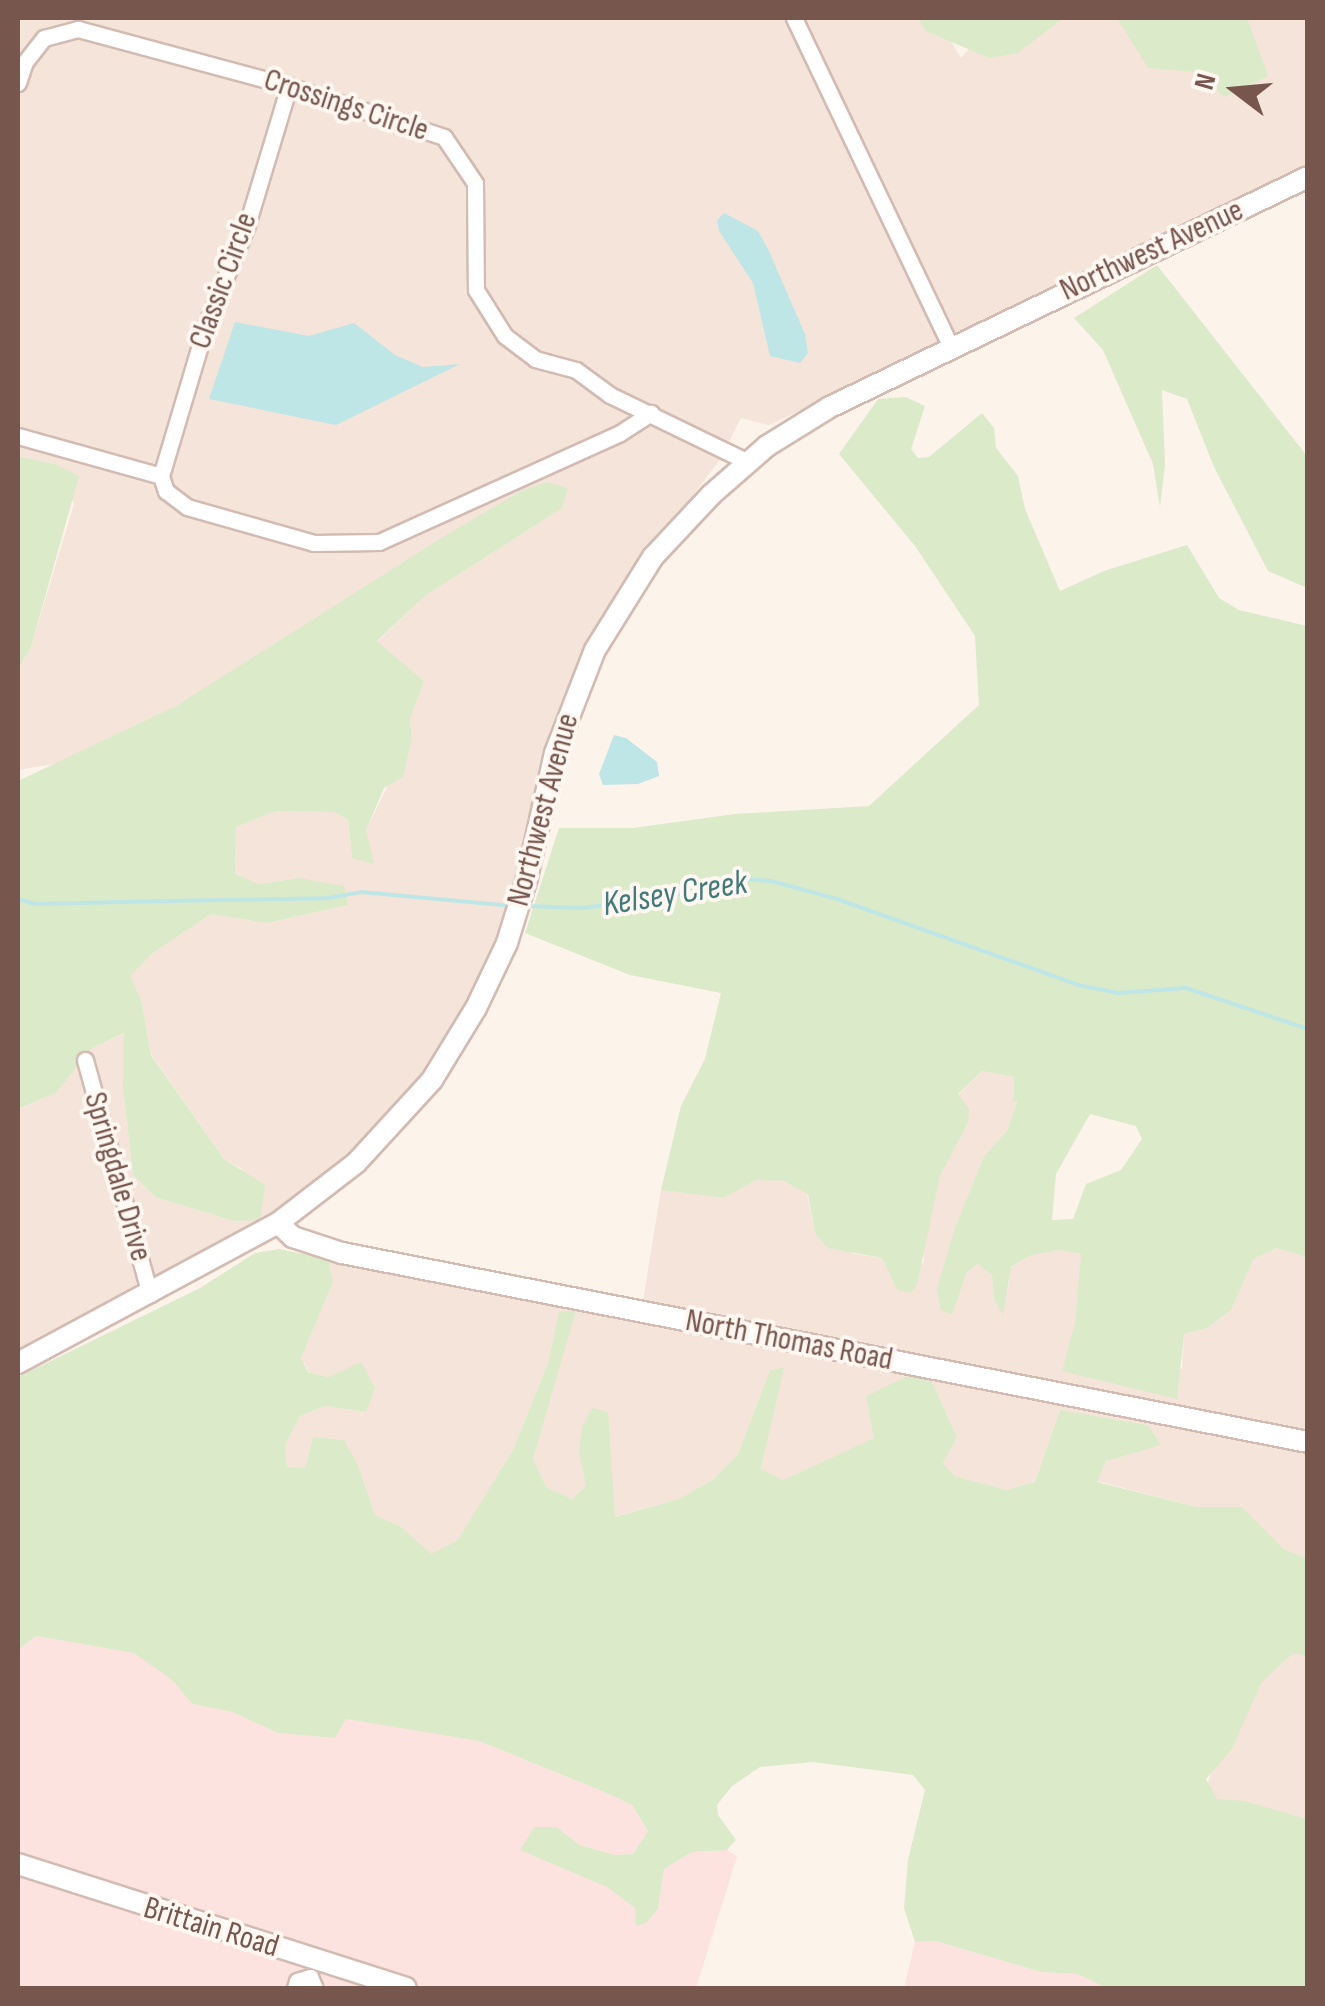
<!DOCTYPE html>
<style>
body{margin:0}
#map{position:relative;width:1325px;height:2006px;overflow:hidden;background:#fcf3eb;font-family:"Sofia Sans Condensed",sans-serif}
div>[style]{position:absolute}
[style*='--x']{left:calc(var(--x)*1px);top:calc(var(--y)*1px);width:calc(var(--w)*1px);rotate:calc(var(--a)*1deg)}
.residential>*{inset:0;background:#f4e4d9}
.commercial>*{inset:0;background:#fce3df}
.green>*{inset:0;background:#dbeac9}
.water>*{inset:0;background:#bfe6e6}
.stream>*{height:4px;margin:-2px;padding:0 2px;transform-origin:2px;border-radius:2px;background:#bfe6e6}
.roads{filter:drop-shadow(2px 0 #d1bbb2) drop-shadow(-2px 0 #d1bbb2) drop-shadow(0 2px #d1bbb2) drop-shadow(0 -2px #d1bbb2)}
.minor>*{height:15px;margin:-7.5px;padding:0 7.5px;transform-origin:7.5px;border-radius:7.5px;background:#fff}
.tertiary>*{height:20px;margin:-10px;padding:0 10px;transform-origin:10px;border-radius:10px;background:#fff}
span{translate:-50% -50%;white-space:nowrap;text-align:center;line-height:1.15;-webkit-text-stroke:8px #fff7f1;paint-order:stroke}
.street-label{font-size:32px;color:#77564e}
.water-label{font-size:35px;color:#417b7c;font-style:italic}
.frame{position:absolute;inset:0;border:20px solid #77564e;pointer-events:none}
.north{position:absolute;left:1185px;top:40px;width:100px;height:100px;-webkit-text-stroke:8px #fff7f1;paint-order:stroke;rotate:286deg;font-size:28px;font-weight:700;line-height:40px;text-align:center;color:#77564e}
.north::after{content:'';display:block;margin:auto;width:35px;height:45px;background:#77564e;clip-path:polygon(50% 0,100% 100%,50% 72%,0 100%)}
</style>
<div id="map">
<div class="residential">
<div style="clip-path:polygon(18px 18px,937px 18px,961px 58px,996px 18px,1307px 18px,1307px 177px,769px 425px,741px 418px,718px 462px,623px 587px,564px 703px,549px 738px,522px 868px,496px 951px,433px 1066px,380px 1128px,322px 1184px,265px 1222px,18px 1352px,19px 1109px,56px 1093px,92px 1048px,125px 1033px,123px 1088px,133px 1175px,155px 1197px,234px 1221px,242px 1169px,224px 1159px,151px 1054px,142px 1003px,129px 976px,153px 953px,211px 914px,267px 923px,348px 905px,299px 878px,259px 884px,235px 874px,236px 827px,275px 811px,335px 812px,348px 820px,352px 858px,412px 737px,410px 719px,424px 681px,377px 642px,425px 596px,562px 508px,567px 488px,532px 497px,176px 706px,64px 762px,18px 770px,18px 669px,31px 647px,74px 504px,55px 464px,18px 456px)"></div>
<div style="clip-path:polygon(982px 1071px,1014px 1077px,1013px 1100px,1017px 1100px,1007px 1131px,984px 1156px,955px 1229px,941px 1310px,952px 1314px,967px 1272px,978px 1264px,992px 1275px,994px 1299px,1008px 1290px,1010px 1268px,1029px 1256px,1058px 1250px,1082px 1254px,1075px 1323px,1063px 1371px,1182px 1369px,1184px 1334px,1207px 1328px,1231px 1310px,1254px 1259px,1276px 1248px,1307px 1257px,1307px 1442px,642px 1307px,661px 1190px,724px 1198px,756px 1180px,785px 1180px,807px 1195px,815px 1233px,854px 1254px,882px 1258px,897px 1290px,924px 1262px,923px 1244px,940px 1176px,968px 1123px,958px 1095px)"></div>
<div style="clip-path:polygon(328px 1259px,1307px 1444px,1307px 1559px,1284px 1549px,1242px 1507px,1197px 1507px,1097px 1481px,1106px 1461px,1160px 1444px,1148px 1425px,1060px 1410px,1035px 1482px,1006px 1490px,954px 1477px,943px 1463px,957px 1437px,932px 1382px,866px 1396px,875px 1438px,783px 1480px,761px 1470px,783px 1367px,770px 1370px,738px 1454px,714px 1479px,679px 1499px,614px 1517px,610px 1475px,579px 1453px,586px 1486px,572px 1499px,546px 1487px,533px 1459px,575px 1310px,559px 1313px,548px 1363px,513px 1450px,458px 1541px,431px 1555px,400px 1526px,375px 1515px,358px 1465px,344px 1440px,313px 1437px,305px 1468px,287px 1468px,285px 1445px,300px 1416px,325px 1406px,366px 1412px,361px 1363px,328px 1377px,309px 1372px,301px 1358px,333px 1282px)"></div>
<div style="clip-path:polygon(1253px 1616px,1307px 1633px,1307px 1845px,1200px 1813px)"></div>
</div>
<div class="commercial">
<div style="clip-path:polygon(36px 1636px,135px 1653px,172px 1680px,192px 1704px,232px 1712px,278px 1733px,335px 1738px,345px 1718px,479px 1741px,602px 1791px,632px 1805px,648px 1831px,633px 1854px,615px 1855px,580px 1845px,556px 1827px,534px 1827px,521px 1850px,607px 1886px,635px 1908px,658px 1909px,664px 1869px,692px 1852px,727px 1850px,737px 1856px,696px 1988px,18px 1988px,18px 1650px)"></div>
<div style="clip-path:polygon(936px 1941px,1041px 1972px,1077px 1974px,1107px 1988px,904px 1988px,915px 1942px)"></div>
</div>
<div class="green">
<div style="clip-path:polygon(918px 18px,1063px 18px,1018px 53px,989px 58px,926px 31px)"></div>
<div style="clip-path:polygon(1117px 18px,1247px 18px,1268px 76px,1225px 97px,1195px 72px,1148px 68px)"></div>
<div style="clip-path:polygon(1157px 265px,1307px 456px,1307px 588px,1268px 571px,1214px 467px,1187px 399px,1162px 390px,1165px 465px,1160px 507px,1153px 464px,1103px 350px,1074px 318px)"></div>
<div style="clip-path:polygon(evenodd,906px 397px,925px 406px,911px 449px,918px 458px,929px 457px,982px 413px,994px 428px,996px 448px,1018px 476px,1025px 509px,1060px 591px,1104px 571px,1187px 545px,1219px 598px,1239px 610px,1307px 626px,1307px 1257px,1276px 1248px,1254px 1259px,1231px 1310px,1207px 1328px,1184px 1334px,1177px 1399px,1062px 1371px,1075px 1323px,1081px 1254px,1058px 1250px,1029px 1256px,1011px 1267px,1003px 1315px,994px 1299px,992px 1275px,978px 1264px,967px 1272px,952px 1315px,941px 1310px,937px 1289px,955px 1228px,984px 1156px,1007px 1131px,1017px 1101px,1013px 1101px,1014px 1077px,982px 1071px,958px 1094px,969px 1109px,968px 1123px,940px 1176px,917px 1285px,910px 1293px,897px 1290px,882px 1258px,828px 1248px,815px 1233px,808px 1195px,785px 1181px,756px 1180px,724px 1198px,661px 1190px,681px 1106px,705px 1059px,721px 993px,630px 975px,525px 933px,559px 828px,633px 828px,735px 814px,869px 806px,979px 705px,975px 636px,915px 546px,839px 454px,878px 399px,906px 397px,1090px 1114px,1136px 1126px,1142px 1139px,1121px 1170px,1086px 1184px,1073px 1219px,1052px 1220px,1056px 1174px,1090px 1114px)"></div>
<div style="clip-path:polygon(18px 456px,55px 464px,79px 476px,31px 647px,18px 669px)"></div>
<div style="clip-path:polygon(547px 482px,568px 488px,562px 508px,425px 596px,377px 641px,424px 681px,410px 719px,412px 737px,403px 777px,384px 788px,366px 830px,374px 864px,352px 858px,348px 820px,335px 812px,276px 811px,236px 827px,235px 874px,259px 884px,299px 878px,344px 886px,348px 905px,267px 923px,211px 914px,153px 953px,130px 976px,142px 1003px,151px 1055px,224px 1159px,265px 1185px,260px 1220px,234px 1221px,155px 1197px,133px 1175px,123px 1088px,124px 1033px,92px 1048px,56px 1093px,18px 1109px,18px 781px,176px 706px,443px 537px,521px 491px)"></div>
<div style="clip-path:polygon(279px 1249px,328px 1259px,333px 1282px,301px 1358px,308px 1372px,328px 1377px,361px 1362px,375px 1388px,366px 1412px,325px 1406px,300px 1416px,285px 1445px,287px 1467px,305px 1468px,313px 1437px,344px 1440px,358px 1465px,375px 1515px,400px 1526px,431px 1554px,458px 1540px,513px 1450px,548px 1363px,559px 1312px,576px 1310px,533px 1459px,546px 1487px,572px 1499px,586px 1486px,579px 1453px,582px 1427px,592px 1408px,608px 1412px,615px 1517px,679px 1499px,714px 1479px,738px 1454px,770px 1370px,784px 1367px,761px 1469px,783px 1480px,874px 1438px,866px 1396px,910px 1375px,932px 1382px,957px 1437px,943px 1463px,954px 1476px,1006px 1490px,1035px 1482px,1060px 1410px,1148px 1425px,1161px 1445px,1106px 1461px,1097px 1482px,1197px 1507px,1242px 1507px,1284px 1549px,1307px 1559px,1307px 1656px,1293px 1653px,1262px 1682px,1231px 1750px,1206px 1779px,1217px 1799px,1244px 1801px,1307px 1819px,1307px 1988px,1107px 1988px,1077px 1974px,1041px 1972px,936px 1941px,915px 1942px,904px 1908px,908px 1860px,925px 1790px,913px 1775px,813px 1762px,760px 1767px,732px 1786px,717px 1805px,718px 1815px,736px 1840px,727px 1850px,692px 1852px,664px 1869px,658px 1909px,646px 1923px,636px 1926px,635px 1908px,607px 1887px,520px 1850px,534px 1827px,556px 1827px,580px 1845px,615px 1855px,633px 1854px,648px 1831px,632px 1805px,602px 1791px,479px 1741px,346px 1719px,335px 1738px,278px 1733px,232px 1712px,192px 1704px,172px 1680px,134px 1653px,36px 1636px,18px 1650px,18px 1377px,200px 1288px,255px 1253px)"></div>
</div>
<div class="water">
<div style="clip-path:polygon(724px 213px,758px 231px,768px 249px,805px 334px,808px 353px,800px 363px,770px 356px,753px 283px,719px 231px,717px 220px)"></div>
<div style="clip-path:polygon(235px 322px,309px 336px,354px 323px,395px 355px,423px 367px,460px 364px,336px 425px,209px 399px)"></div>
<div style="clip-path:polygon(614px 735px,626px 738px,657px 762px,659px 776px,638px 784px,603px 785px,599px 774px)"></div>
</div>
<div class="stream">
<div style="--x:18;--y:899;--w:18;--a:16"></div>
<div style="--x:35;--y:904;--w:129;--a:-1.3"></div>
<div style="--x:164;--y:901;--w:164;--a:-1"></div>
<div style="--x:328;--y:898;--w:34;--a:-10"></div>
<div style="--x:361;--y:892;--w:151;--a:5.3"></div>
<div style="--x:525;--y:906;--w:59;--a:1.9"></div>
<div style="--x:584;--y:908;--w:99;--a:-8.1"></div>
<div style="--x:682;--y:894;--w:63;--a:-13.8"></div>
<div style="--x:743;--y:879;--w:28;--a:4"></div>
<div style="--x:771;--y:881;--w:68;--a:15.3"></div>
<div style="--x:837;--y:899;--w:256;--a:19.6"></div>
<div style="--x:1078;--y:985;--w:41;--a:11.3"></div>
<div style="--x:1118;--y:993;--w:68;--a:-4.2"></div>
<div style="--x:1186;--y:988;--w:129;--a:18.6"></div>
</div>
<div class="roads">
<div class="minor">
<div style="--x:794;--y:18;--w:365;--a:64.5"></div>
<div style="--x:18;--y:83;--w:22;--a:-72"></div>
<div style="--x:25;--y:62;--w:31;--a:-52"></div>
<div style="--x:44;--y:38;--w:35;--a:-15"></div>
<div style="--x:78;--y:29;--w:219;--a:15.1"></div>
<div style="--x:289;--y:86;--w:163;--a:18.2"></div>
<div style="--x:444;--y:137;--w:55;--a:56"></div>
<div style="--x:475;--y:183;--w:107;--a:89.5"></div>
<div style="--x:476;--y:290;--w:54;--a:57.8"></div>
<div style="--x:505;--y:336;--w:38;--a:37"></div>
<div style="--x:535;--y:359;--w:42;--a:15"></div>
<div style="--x:576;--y:370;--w:42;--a:36.3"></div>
<div style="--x:610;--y:395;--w:153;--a:25.9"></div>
<div style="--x:18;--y:436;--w:148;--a:15.6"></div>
<div style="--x:161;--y:476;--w:16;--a:72"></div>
<div style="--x:166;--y:491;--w:26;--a:37"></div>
<div style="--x:187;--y:507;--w:132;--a:15.8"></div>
<div style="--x:314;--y:543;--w:65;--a:-0.9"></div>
<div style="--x:379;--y:542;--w:265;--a:-24.3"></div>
<div style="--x:620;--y:433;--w:37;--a:-33"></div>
<div style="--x:161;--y:476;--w:158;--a:-73.4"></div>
<div style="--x:206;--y:325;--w:108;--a:-67.7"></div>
<div style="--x:247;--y:225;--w:145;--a:-73.2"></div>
<div style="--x:85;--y:1060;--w:243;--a:74.5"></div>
<div style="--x:295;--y:1988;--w:7;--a:-74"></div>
<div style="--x:297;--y:1981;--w:14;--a:-17"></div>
<div style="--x:310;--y:1977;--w:12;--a:66"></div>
</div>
<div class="tertiary">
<div style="--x:278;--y:1223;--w:21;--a:43"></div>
<div style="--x:293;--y:1237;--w:52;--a:18.1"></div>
<div style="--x:342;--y:1253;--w:984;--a:11.07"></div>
<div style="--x:18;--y:1363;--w:295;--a:-28.3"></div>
<div style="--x:278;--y:1223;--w:98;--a:-37.6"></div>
<div style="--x:356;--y:1163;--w:113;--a:-47.5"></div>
<div style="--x:432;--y:1080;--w:84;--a:-58.6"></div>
<div style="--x:476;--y:1008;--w:72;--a:-64.5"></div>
<div style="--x:507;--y:943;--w:68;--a:-72.9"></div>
<div style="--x:527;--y:878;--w:128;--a:-77.4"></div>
<div style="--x:555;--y:753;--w:110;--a:-68.8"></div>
<div style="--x:595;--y:650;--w:110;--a:-58.1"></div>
<div style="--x:653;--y:557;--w:86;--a:-46.9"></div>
<div style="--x:712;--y:494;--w:73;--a:-41.1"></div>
<div style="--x:767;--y:446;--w:74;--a:-31.8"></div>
<div style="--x:830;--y:407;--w:530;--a:-25.7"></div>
<div style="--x:18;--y:1864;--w:407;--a:17.7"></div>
</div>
</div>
<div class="street-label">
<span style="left:346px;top:106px;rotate:18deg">Crossings Circle</span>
<span style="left:1152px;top:251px;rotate:-25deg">Northwest Avenue</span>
<span style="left:224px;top:281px;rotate:-70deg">Classic Circle</span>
<span style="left:544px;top:810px;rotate:-75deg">Northwest Avenue</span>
<span style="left:117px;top:1177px;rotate:74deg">Springdale Drive</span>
<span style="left:789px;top:1341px;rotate:11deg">North Thomas Road</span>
<span style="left:211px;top:1928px;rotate:17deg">Brittain Road</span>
</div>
<div class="water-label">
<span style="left:675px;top:894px;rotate:-9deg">Kelsey Creek</span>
</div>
<div class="frame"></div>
<div class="north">N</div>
</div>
